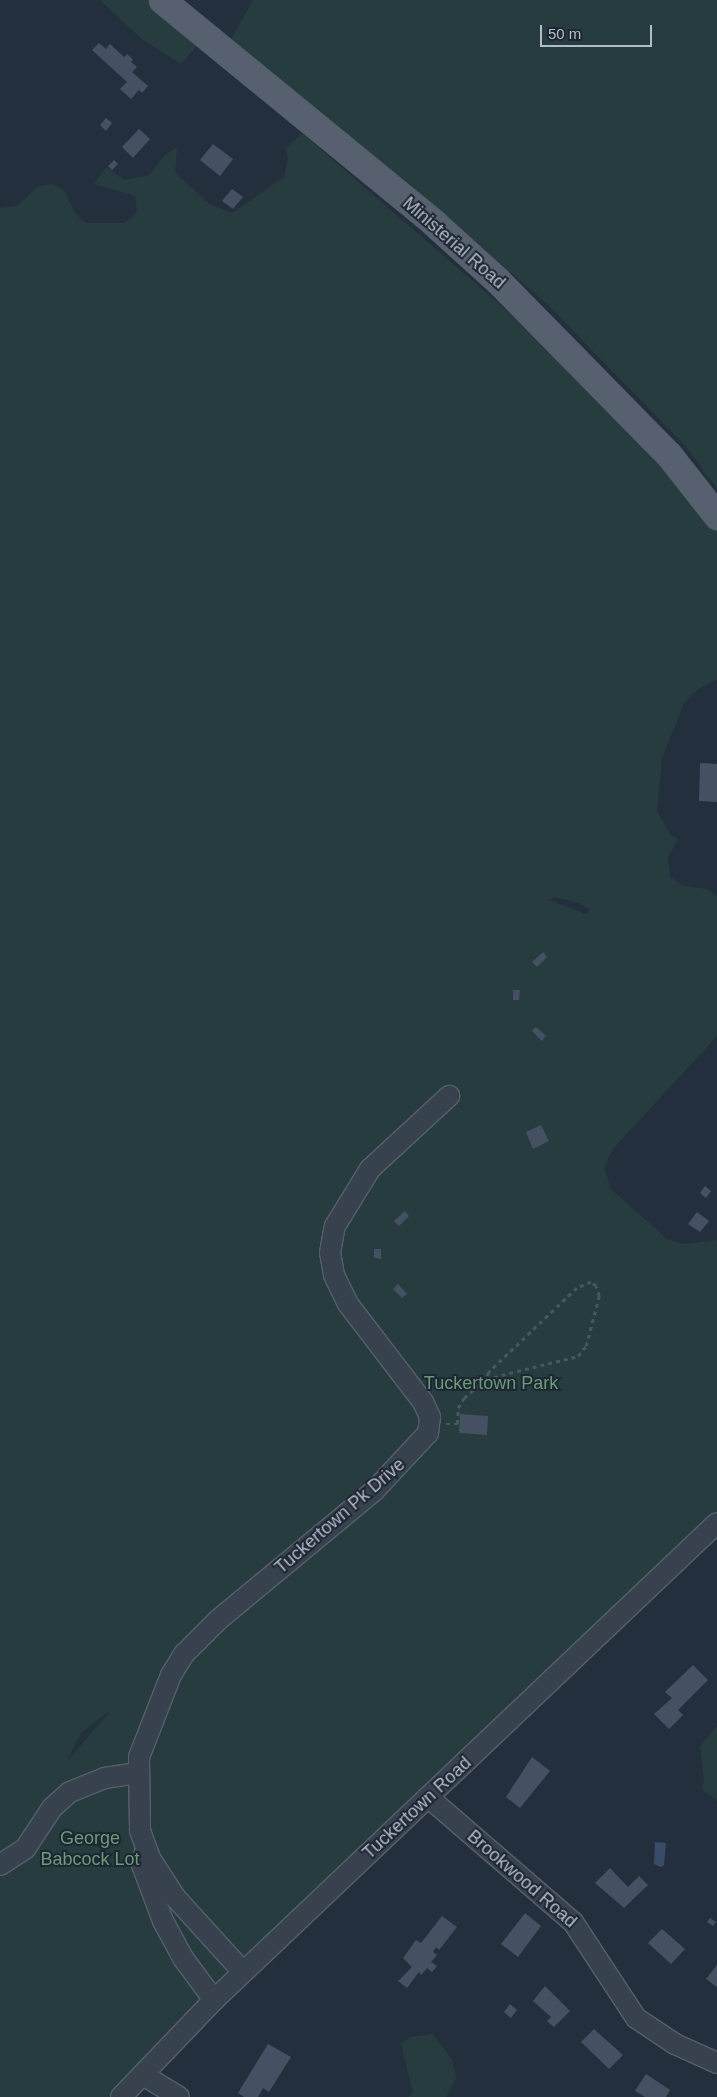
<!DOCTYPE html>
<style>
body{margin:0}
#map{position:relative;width:717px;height:2097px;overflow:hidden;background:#242f3e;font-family:Arial,sans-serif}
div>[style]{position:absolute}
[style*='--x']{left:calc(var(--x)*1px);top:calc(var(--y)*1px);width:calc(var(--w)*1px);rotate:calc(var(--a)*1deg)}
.green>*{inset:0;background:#263c3f}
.water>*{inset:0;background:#394c67}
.building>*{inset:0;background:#455162}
.path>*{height:2.5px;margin-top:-1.25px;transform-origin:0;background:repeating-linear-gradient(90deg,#44595c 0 4px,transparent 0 8px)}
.roads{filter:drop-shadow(1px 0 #565f6c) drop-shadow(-1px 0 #565f6c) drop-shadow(0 1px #565f6c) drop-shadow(0 -1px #565f6c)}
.minor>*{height:20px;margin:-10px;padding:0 10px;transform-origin:10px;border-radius:10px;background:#38414e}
.major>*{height:25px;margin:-12.5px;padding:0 12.5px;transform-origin:12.5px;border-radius:12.5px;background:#56606e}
span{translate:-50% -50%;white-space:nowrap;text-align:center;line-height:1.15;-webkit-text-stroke:4px #1d2633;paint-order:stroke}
.street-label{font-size:18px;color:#b4bcc9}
.park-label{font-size:18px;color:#6b9a76}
.scale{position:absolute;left:540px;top:25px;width:112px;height:22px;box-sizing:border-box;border:2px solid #b4bcc9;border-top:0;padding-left:6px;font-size:15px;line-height:18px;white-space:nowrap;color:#b4bcc9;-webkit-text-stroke:4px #1d2633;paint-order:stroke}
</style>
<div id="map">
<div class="green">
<div style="clip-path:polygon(100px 0,148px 0,200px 42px,181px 64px,143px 40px)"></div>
<div style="clip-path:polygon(253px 0,717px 0,717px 489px,687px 448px,548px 305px,446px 216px,230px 41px)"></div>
<div style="clip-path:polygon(evenodd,302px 133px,505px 309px,617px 419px,717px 529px,717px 679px,694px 692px,684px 703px,662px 759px,657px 811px,670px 834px,678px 839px,668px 858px,670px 877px,684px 886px,707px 889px,717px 897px,717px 1036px,613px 1149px,604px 1168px,611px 1189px,667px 1239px,684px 1244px,717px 1240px,717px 1525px,116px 2097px,0 2097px,0 208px,17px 206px,38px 186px,53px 184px,64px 190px,75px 213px,86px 223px,124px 223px,137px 213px,135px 196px,94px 184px,106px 167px,124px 180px,149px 175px,164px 156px,177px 147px,175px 173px,210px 204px,232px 213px,284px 177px,288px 159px,286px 148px,302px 133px,554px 897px,580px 903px,590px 910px,586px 914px,549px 900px,554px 897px,302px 133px,108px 1712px,109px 1713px,67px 1761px,81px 1733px,108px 1712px)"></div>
<div style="clip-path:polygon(717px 1726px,717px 1801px,702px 1789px,704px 1780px,700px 1746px)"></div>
<div style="clip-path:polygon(433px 2034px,452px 2060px,456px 2078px,446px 2097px,408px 2097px,413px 2093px,401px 2044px,410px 2037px)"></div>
</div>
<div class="water">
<div style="clip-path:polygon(655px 1842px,666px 1843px,664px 1865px,661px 1867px,654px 1864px)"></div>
</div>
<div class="building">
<div style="clip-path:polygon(99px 43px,106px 49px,110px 44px,124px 57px,127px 54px,133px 59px,131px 62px,137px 67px,132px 72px,148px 86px,142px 93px,139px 90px,131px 99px,120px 89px,127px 82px,92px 50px)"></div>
<div style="clip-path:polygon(106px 118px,112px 123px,106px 131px,100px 125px)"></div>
<div style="clip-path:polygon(139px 129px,150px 139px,133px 158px,122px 147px)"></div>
<div style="clip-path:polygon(213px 144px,233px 159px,220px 176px,200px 160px)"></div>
<div style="clip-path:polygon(114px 160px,118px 164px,112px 170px,108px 166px)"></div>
<div style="clip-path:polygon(232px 189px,243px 197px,233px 209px,222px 201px)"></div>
<div style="clip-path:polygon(700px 763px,717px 764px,717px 802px,699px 801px)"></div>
<div style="clip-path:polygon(543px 952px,547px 957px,537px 967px,532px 962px)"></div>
<div style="clip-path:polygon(513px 990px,520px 990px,519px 1000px,513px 1000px)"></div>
<div style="clip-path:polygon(536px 1027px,546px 1036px,542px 1041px,532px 1031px)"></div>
<div style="clip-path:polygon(541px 1125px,549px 1141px,533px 1149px,526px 1132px)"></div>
<div style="clip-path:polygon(705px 1186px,711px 1191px,706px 1198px,700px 1193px)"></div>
<div style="clip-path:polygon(405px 1211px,409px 1216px,399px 1226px,394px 1221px)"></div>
<div style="clip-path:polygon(697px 1212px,709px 1221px,700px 1232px,688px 1224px)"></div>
<div style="clip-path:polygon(374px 1249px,381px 1249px,381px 1259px,374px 1258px)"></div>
<div style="clip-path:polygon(398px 1284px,407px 1294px,402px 1298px,393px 1289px)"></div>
<div style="clip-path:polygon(460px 1414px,488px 1416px,487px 1435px,459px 1433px)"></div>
<div style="clip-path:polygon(693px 1665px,708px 1680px,678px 1710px,683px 1715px,669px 1729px,654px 1714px,672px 1698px,665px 1692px)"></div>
<div style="clip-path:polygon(532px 1757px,550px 1771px,520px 1808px,506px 1797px)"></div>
<div style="clip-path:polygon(610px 1868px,628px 1887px,639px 1876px,648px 1885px,624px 1908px,595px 1883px)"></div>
<div style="clip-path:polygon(525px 1913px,541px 1926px,518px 1957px,501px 1944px)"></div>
<div style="clip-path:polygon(442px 1916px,457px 1927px,439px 1950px,436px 1947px,433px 1952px,437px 1955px,431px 1962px,437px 1966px,432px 1972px,427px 1968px,421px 1975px,419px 1972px,407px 1988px,398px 1981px,412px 1967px,403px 1958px,416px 1940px,421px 1943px)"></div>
<div style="clip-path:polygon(710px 1918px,716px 1922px,713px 1926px,707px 1922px)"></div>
<div style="clip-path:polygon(662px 1929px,685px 1949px,671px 1964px,648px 1943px)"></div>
<div style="clip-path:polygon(717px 1965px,717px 1987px,706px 1979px)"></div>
<div style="clip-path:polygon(545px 1986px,570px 2011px,554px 2027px,547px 2021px,551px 2017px,533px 2001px)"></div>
<div style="clip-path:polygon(510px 2004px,517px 2010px,511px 2018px,504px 2012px)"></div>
<div style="clip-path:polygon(594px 2029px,623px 2055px,609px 2069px,581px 2042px)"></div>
<div style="clip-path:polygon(268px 2044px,291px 2057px,269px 2092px,263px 2088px,258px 2097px,244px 2097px,238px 2093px)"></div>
<div style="clip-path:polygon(646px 2074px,670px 2090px,666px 2097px,645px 2097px,635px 2091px)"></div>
</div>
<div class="path">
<div style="--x:446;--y:1424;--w:13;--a:0"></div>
<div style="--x:457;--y:1424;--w:16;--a:-86"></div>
<div style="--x:458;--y:1408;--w:12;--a:-59"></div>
<div style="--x:464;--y:1398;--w:29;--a:-41"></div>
<div style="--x:486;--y:1379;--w:95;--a:-14"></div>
<div style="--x:578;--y:1356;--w:13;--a:-51"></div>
<div style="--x:586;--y:1346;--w:52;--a:-75.4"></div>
<div style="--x:599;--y:1296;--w:10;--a:-107"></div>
<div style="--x:596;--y:1286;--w:6;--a:-141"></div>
<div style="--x:591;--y:1282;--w:15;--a:157"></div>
<div style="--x:577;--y:1288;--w:122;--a:136.3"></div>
<div style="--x:489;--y:1372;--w:8;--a:113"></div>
</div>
<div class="roads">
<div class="minor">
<div style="--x:428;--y:1797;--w:191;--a:40.8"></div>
<div style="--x:573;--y:1922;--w:115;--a:56.7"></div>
<div style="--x:636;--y:2018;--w:47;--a:33.7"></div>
<div style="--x:675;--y:2044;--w:46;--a:24.3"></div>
<div style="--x:144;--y:1855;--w:10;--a:101"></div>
<div style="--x:142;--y:1865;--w:60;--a:69.4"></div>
<div style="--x:163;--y:1921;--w:42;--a:61.6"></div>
<div style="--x:183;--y:1958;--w:52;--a:53.6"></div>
<div style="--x:0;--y:1865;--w:30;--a:-33"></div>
<div style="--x:25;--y:1849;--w:49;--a:-56.6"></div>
<div style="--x:52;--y:1808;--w:24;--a:-42"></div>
<div style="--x:70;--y:1792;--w:38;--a:-22"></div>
<div style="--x:105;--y:1778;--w:33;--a:-9"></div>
<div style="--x:243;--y:1972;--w:101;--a:-132.2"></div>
<div style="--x:175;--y:1897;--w:46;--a:-122.7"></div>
<div style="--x:150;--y:1858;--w:30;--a:-110"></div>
<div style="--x:140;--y:1830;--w:73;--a:-90.8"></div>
<div style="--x:139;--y:1757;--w:88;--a:-68.7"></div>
<div style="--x:171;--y:1675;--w:25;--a:-58"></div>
<div style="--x:184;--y:1654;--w:48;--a:-45"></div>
<div style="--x:218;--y:1620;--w:201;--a:-39.6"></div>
<div style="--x:373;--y:1492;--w:81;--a:-47"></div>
<div style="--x:428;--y:1433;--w:16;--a:-83"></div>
<div style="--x:430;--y:1417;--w:17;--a:-115"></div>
<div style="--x:423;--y:1402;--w:123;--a:-127.4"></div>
<div style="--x:348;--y:1304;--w:32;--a:-116"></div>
<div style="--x:334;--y:1275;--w:22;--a:-100"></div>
<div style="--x:330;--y:1253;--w:27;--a:-80"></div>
<div style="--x:335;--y:1226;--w:67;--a:-58.4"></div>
<div style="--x:370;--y:1169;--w:108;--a:-42.7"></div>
<div style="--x:143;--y:2075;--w:42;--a:31.4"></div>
<div style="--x:121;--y:2097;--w:134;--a:-46.2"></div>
<div style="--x:214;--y:2000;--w:693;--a:-43.48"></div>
</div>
<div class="major">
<div style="--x:162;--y:0;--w:352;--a:39.3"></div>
<div style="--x:434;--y:223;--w:85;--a:42.1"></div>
<div style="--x:497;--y:280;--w:245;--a:45.5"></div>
<div style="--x:669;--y:455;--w:78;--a:51.8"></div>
</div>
</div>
<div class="street-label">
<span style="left:454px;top:243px;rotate:41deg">Ministerial Road</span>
<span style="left:340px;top:1516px;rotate:-41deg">Tuckertown Pk Drive</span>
<span style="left:417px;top:1808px;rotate:-43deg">Tuckertown Road</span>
<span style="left:522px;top:1879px;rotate:41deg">Brookwood Road</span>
</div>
<div class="park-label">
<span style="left:491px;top:1383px">Tuckertown Park</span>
<span style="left:90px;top:1849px">George<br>Babcock Lot</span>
</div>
<div class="scale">50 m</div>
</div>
